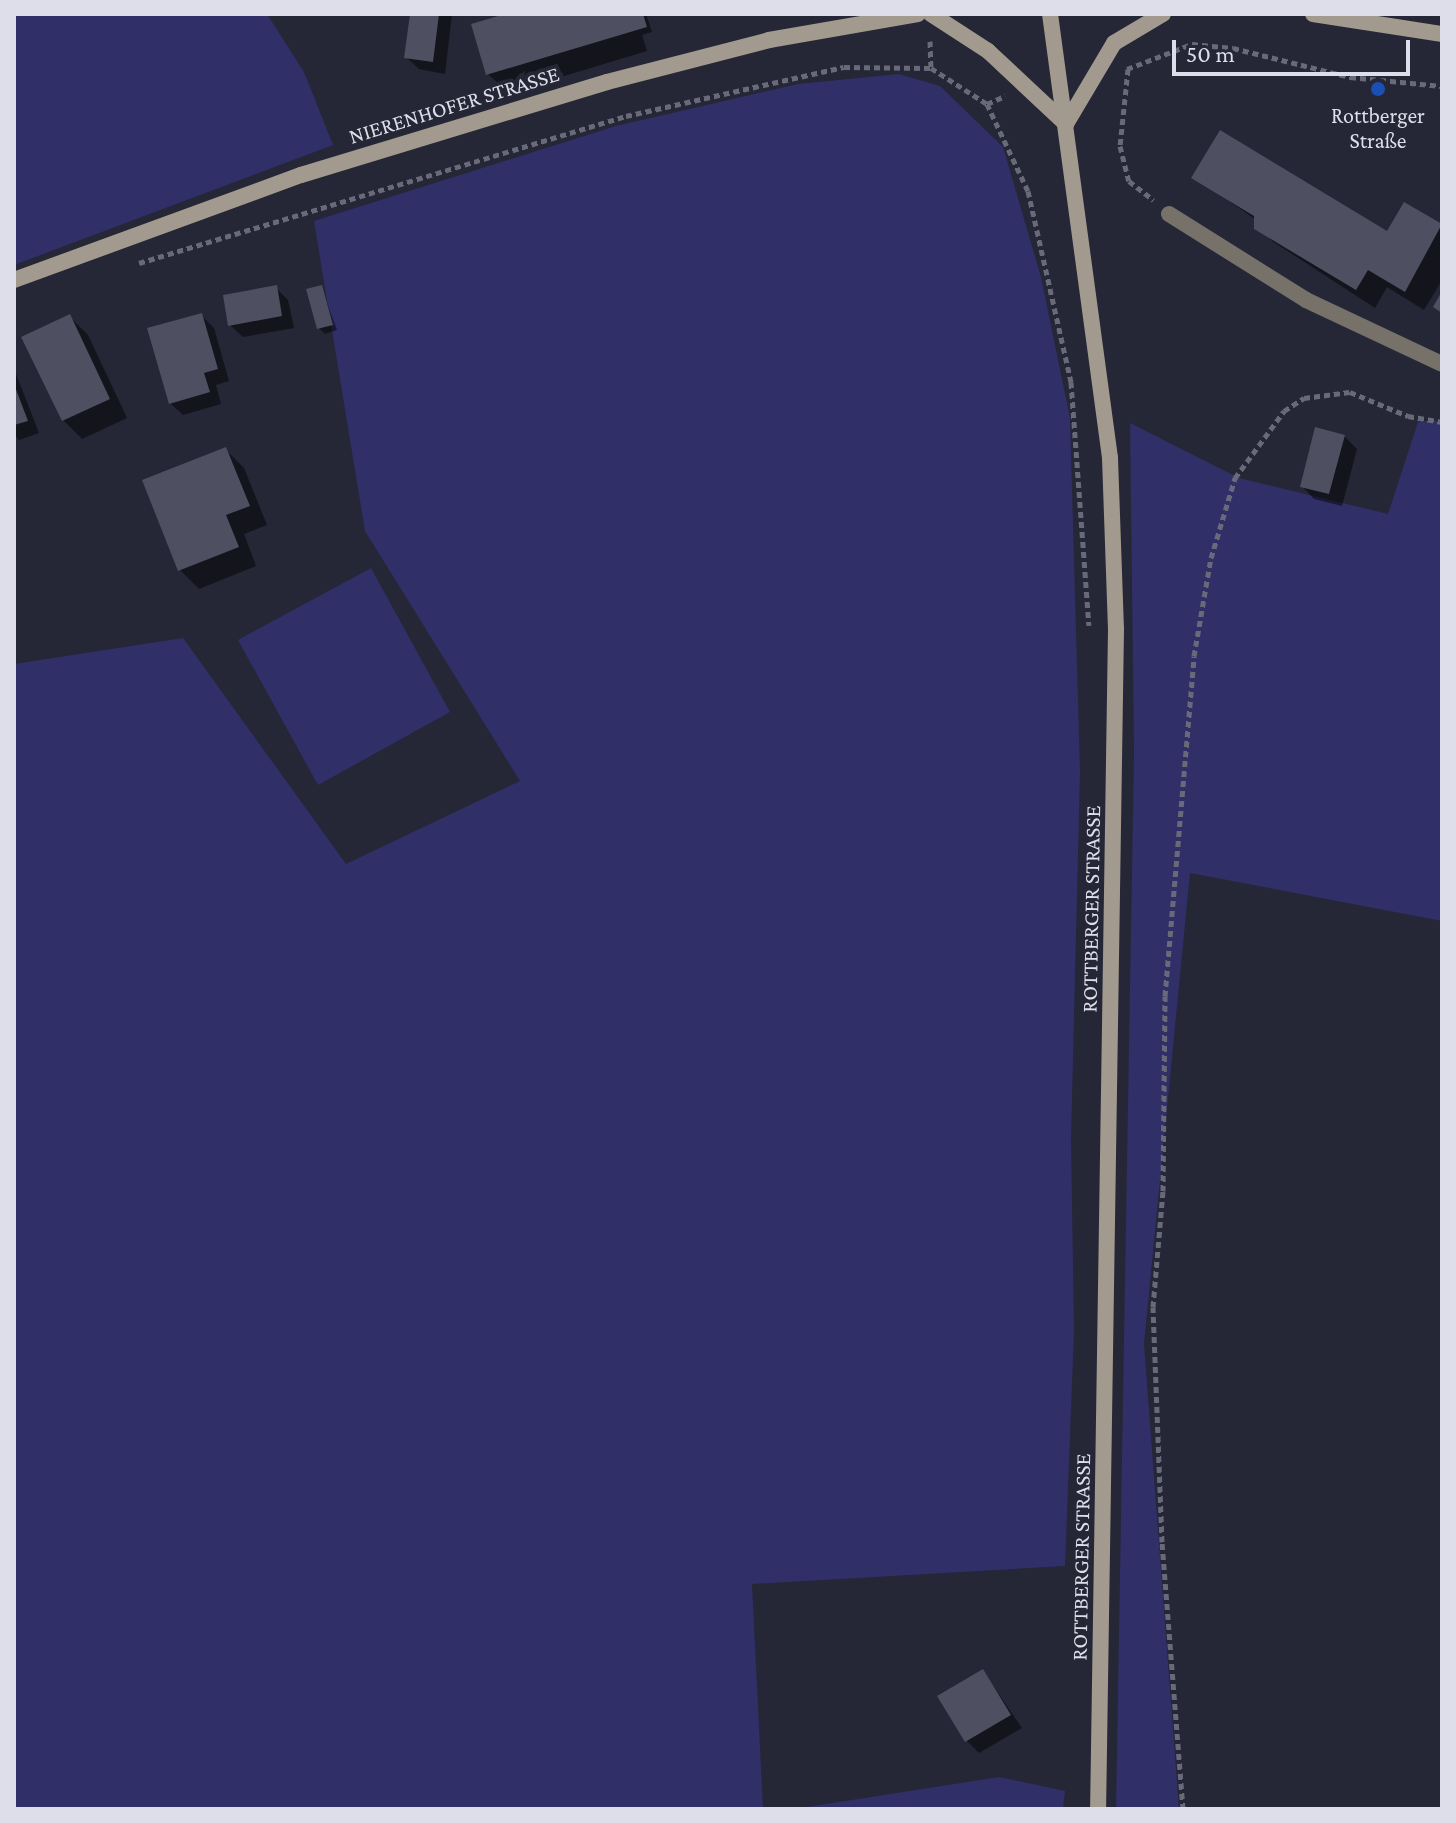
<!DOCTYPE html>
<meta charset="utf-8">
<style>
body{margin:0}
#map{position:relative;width:1456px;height:1823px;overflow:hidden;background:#252636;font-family:"Crimson Pro",serif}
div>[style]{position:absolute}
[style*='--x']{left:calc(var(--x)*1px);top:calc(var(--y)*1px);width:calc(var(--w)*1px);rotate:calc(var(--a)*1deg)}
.green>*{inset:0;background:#312f68}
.shadow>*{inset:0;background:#0007}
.building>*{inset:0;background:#4e4f61}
.path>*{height:5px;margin-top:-2.5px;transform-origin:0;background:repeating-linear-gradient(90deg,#696a79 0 6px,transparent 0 10px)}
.lane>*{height:16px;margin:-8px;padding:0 8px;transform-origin:8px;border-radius:8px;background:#767169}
.secondary>*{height:16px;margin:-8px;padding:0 8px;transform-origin:8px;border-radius:8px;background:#a29a8e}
.dots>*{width:22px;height:22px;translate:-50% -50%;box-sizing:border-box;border:4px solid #252636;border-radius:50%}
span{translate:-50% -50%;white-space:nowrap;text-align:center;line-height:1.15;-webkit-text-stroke:8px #252636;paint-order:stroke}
.street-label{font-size:22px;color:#dddee9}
.poi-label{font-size:22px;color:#dddee9}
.frame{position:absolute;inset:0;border:16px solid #dddee9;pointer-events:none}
.scale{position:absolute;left:1172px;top:40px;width:238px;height:36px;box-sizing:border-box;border:4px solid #dddee9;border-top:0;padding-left:10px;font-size:24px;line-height:28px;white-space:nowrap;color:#dddee9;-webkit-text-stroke:6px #252636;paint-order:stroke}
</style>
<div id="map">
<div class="green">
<div style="clip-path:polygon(14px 14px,267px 14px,304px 72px,333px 145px,14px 265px)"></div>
<div style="clip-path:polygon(899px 74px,940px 86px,1003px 147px,1041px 277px,1070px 418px,1080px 772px,1071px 1139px,1074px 1331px,1065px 1566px,752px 1584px,763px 1809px,14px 1809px,14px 664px,183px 638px,346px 864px,520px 781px,365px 531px,314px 221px,616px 126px,798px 84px)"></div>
<div style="clip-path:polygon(1442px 420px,1442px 921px,1190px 873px,1144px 1344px,1179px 1809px,1116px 1809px,1134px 752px,1130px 423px,1239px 478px,1388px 514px,1418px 422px)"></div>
<div style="clip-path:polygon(371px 568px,450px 712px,318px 785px,238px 640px)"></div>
<div style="clip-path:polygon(999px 1777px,1065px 1791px,1063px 1809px,794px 1809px)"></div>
</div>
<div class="shadow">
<div style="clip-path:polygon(410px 14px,452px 14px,445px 74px,419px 69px,406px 57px)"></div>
<div style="clip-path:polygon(512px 14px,646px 14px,652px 32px,642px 35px,647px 51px,531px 86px,525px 79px,501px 86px,488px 74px)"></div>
<div style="clip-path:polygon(1194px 177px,1387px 234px,1405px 205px,1442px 227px,1442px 280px,1424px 310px,1387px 287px,1375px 308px,1272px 241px,1255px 219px)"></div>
<div style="clip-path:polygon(321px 287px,337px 330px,325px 334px,319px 328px)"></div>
<div style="clip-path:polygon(276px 288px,288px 300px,294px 328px,243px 337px,230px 325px)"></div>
<div style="clip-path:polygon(201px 315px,214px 328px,229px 381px,216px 385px,221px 404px,183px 415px,170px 403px)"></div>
<div style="clip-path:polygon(69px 316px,88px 335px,127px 418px,82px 439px,63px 420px)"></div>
<div style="clip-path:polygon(14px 369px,39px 433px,19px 440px,14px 435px)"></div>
<div style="clip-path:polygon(1344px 436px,1357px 449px,1342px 506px,1314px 499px,1302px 486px)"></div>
<div style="clip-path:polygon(225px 449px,244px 468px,267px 525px,244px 534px,256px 566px,199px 589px,180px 570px)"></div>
<div style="clip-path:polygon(983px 1671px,1022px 1728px,979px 1753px,967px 1741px)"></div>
</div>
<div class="building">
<div style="clip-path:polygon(410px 14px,439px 14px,433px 62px,404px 58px)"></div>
<div style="clip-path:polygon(505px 14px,643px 14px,647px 27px,486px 75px,471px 24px)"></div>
<div style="clip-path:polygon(1220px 130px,1387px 231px,1404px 202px,1442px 224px,1405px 292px,1368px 270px,1356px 290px,1254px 229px,1254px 216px,1191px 178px)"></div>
<div style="clip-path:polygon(277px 285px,282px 316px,228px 326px,223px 295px)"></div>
<div style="clip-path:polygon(322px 285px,333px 325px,317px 329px,306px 289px)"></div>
<div style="clip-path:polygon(1442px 291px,1442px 313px,1433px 307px)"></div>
<div style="clip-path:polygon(202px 313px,218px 369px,204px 373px,210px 392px,169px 404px,147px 328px)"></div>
<div style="clip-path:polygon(70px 314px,110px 399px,62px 421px,21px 337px)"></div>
<div style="clip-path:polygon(14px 384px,28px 421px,14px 425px)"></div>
<div style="clip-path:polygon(1315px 427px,1345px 435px,1329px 494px,1300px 487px)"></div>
<div style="clip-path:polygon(226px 447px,250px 506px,226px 515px,239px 547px,178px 571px,142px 480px)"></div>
<div style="clip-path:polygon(983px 1669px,1011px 1715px,965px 1742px,937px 1696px)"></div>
</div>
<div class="path">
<div style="--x:930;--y:41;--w:27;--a:88"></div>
<div style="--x:1127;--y:69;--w:70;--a:-21"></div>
<div style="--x:1192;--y:44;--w:41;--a:5.6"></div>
<div style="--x:1233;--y:48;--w:121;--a:13.9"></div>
<div style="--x:1350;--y:77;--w:92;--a:5.6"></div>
<div style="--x:1128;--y:69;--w:77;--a:95.9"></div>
<div style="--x:1120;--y:146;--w:36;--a:76"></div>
<div style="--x:1129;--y:181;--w:31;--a:38"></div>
<div style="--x:987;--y:104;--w:20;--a:-24"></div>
<div style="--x:139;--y:263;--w:509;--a:-16.8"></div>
<div style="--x:626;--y:116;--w:223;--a:-12.7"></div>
<div style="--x:844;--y:67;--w:87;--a:0.7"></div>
<div style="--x:931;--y:68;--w:67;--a:32.7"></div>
<div style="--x:987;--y:104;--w:96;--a:64.8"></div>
<div style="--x:1028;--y:191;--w:196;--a:77.3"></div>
<div style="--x:1071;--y:382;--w:244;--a:85.8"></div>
<div style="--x:1183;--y:1809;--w:268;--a:-94.5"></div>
<div style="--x:1162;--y:1542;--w:235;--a:-92.2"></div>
<div style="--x:1153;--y:1307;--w:116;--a:-85.1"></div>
<div style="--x:1163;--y:1191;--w:195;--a:-89.4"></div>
<div style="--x:1165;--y:996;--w:341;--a:-85.1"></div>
<div style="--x:1194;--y:656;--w:99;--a:-80.2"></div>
<div style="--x:1211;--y:558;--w:84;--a:-73.3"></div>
<div style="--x:1235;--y:478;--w:83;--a:-53.8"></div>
<div style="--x:1284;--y:411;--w:24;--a:-33"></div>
<div style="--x:1304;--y:398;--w:46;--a:-7.4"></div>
<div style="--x:1350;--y:392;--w:63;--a:22.5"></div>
<div style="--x:1408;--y:416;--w:35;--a:10"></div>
</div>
<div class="lane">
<div style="--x:1169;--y:214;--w:162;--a:32.1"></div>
<div style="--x:1306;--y:300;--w:150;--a:25.2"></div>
</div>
<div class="secondary">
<div style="--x:931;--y:14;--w:68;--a:33"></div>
<div style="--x:988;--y:51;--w:107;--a:43.1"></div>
<div style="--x:1050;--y:14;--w:448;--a:82.3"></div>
<div style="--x:1110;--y:458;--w:171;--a:88"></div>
<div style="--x:1116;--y:629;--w:1180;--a:90.87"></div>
<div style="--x:1313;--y:14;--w:131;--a:8.8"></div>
<div style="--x:1066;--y:124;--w:94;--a:-59.3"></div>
<div style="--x:1114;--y:43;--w:57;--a:-30.6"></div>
<div style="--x:14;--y:280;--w:306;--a:-20.1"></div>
<div style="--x:301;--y:175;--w:320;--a:-16.9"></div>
<div style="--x:607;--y:82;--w:167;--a:-14.5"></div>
<div style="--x:769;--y:40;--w:151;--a:-9.9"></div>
</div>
<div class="dots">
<div style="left:1378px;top:89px;background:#1a4fb4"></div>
</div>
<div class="street-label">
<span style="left:454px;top:105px;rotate:-17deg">NIERENHOFER STRASSE</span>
<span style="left:1091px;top:909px;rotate:-89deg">ROTTBERGER STRASSE</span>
<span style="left:1081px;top:1557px;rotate:-89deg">ROTTBERGER STRASSE</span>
</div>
<div class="poi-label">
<span style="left:1378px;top:128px">Rottberger<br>Straße</span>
</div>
<div class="frame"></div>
<div class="scale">50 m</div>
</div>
